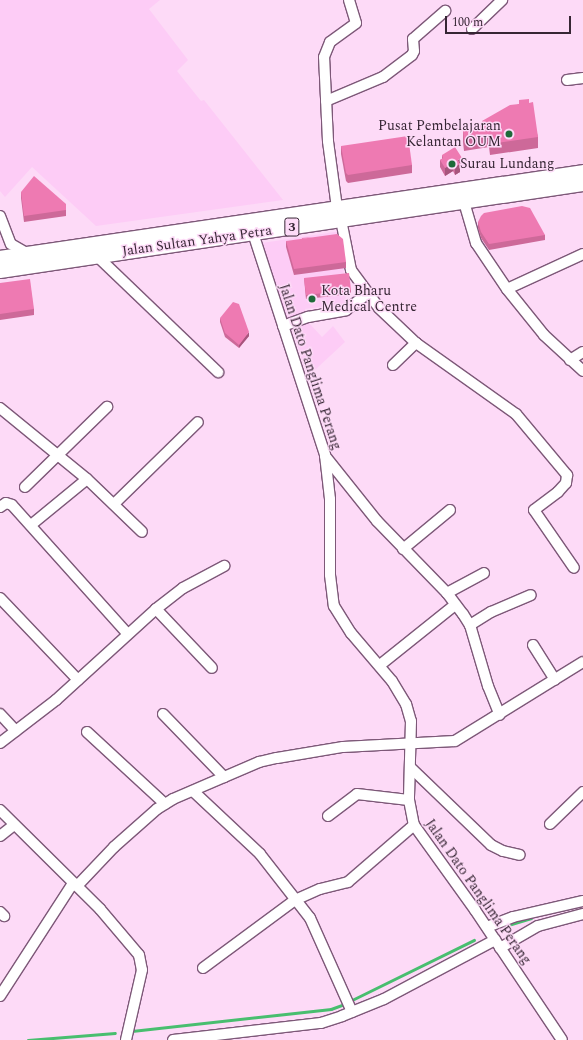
<!DOCTYPE html>
<style>
body{margin:0}
#map{position:relative;width:583px;height:1040px;overflow:hidden;background:#fddaf7;font-family:Spectral,serif}
div>[style]{position:absolute}
[style*='--x']{left:calc(var(--x)*1px);top:calc(var(--y)*1px);width:calc(var(--w)*1px);rotate:calc(var(--a)*1deg)}
.built>*{inset:0;background:#fdccf6}
.stream>*{height:2.5px;margin:-1.25px;padding:0 1.25px;transform-origin:1.25px;border-radius:1.25px;background:#48be6f}
.roads{filter:drop-shadow(1px 0 #7d5878) drop-shadow(-1px 0 #7d5878) drop-shadow(0 1px #7d5878) drop-shadow(0 -1px #7d5878)}
.minor>*{height:10px;margin:-5px;padding:0 5px;transform-origin:5px;border-radius:5px;background:#fff}
.highway>*{height:14px;margin:-7px;padding:0 7px;transform-origin:7px;border-radius:7px;background:#fff}
.wall>*{inset:0;background:#cd6999}
.shaded-wall>*{inset:0;background:#a7557d}
.building>*{inset:0;background:#ee7ab2}
.dots>*{width:11px;height:11px;translate:-50% -50%;box-sizing:border-box;border:2px solid #fddaf7;border-radius:50%}
span{translate:-50% -50%;white-space:nowrap;text-align:center;line-height:1.15;-webkit-text-stroke:3px #fddaf7;paint-order:stroke}
.shield-label span{padding:1px 3px;background:#fddaf7;border:1px solid;border-radius:3px;-webkit-text-stroke-width:0}
.shield-label{font-size:13px;color:#362634;font-weight:700}
.poi-label{font-size:14px;color:#362634}
.right{translate:-100% -50%;text-align:right}
.left{translate:0 -50%;text-align:left}
.street-label{font-size:14px;color:#362634}
.scale{position:absolute;left:445px;top:16px;width:126px;height:18px;box-sizing:border-box;border:2px solid #362634;border-top:0;padding-left:5px;font-size:12px;line-height:14px;white-space:nowrap;color:#362634;-webkit-text-stroke:3px #fddaf7;paint-order:stroke}
</style>
<div id="map">
<div class="built">
<div style="clip-path:polygon(0 0,160px 0,149px 9px,188px 60px,177px 71px,201px 101px,204px 100px,283px 200px,96px 226px,32px 167px,5px 197px,0 191px)"></div>
<div style="clip-path:polygon(341px 231px,346px 304px,305px 309px,309px 323px,322px 337px,333px 326px,345px 342px,316px 369px,306px 372px,292px 329px,288px 330px,262px 243px)"></div>
</div>
<div class="stream">
<div style="--x:505;--y:926;--w:27;--a:-17"></div>
<div style="--x:350;--y:1001;--w:138;--a:-26.2"></div>
<div style="--x:132;--y:1031;--w:200;--a:-6.3"></div>
<div style="--x:331;--y:1009;--w:15;--a:-20"></div>
<div style="--x:28;--y:1040;--w:87;--a:-4.6"></div>
</div>
<div class="roads">
<div class="minor">
<div style="--x:472;--y:29;--w:42;--a:-44"></div>
<div style="--x:567;--y:80;--w:16;--a:-7"></div>
<div style="--x:326;--y:101;--w:62;--a:-22.8"></div>
<div style="--x:383;--y:77;--w:36;--a:-37"></div>
<div style="--x:412;--y:55;--w:4;--a:-63"></div>
<div style="--x:414;--y:51;--w:12;--a:-95"></div>
<div style="--x:413;--y:39;--w:43;--a:-41.2"></div>
<div style="--x:464;--y:202;--w:43;--a:73.7"></div>
<div style="--x:476;--y:243;--w:55;--a:56"></div>
<div style="--x:507;--y:289;--w:59;--a:51.2"></div>
<div style="--x:544;--y:335;--w:53;--a:42.7"></div>
<div style="--x:337;--y:208;--w:68;--a:-97.7"></div>
<div style="--x:328;--y:141;--w:84;--a:-92.7"></div>
<div style="--x:324;--y:57;--w:16;--a:-68"></div>
<div style="--x:330;--y:42;--w:32;--a:-36"></div>
<div style="--x:356;--y:23;--w:24;--a:-107"></div>
<div style="--x:0;--y:216;--w:30;--a:69"></div>
<div style="--x:11;--y:244;--w:20;--a:30"></div>
<div style="--x:341;--y:220;--w:51;--a:78.7"></div>
<div style="--x:351;--y:270;--w:47;--a:53.6"></div>
<div style="--x:379;--y:308;--w:51;--a:43.4"></div>
<div style="--x:416;--y:343;--w:123;--a:35.4"></div>
<div style="--x:516;--y:414;--w:80;--a:50.1"></div>
<div style="--x:567;--y:475;--w:8;--a:97"></div>
<div style="--x:566;--y:483;--w:12;--a:132"></div>
<div style="--x:558;--y:492;--w:30;--a:143"></div>
<div style="--x:534;--y:510;--w:70;--a:55.4"></div>
<div style="--x:253;--y:233;--w:233;--a:72"></div>
<div style="--x:325;--y:455;--w:44;--a:83.5"></div>
<div style="--x:330;--y:499;--w:76;--a:90"></div>
<div style="--x:330;--y:575;--w:31;--a:83"></div>
<div style="--x:334;--y:606;--w:32;--a:58"></div>
<div style="--x:351;--y:633;--w:63;--a:49.5"></div>
<div style="--x:392;--y:681;--w:27;--a:59"></div>
<div style="--x:406;--y:704;--w:18;--a:74"></div>
<div style="--x:411;--y:721;--w:79;--a:91.5"></div>
<div style="--x:409;--y:800;--w:25;--a:79"></div>
<div style="--x:414;--y:825;--w:105;--a:54.3"></div>
<div style="--x:475;--y:910;--w:156;--a:56.2"></div>
<div style="--x:97;--y:256;--w:168;--a:43.8"></div>
<div style="--x:507;--y:289;--w:84;--a:-24.7"></div>
<div style="--x:283;--y:326;--w:27;--a:-20"></div>
<div style="--x:308;--y:317;--w:39;--a:-10"></div>
<div style="--x:346;--y:310;--w:26;--a:-37"></div>
<div style="--x:570;--y:360;--w:15;--a:-32"></div>
<div style="--x:393;--y:365;--w:32;--a:-44"></div>
<div style="--x:0;--y:408;--w:112;--a:39.2"></div>
<div style="--x:87;--y:479;--w:76;--a:43.9"></div>
<div style="--x:325;--y:456;--w:83;--a:51.3"></div>
<div style="--x:377;--y:521;--w:100;--a:45.8"></div>
<div style="--x:447;--y:593;--w:26;--a:53"></div>
<div style="--x:463;--y:614;--w:13;--a:58"></div>
<div style="--x:470;--y:625;--w:64;--a:73.6"></div>
<div style="--x:488;--y:686;--w:31;--a:68"></div>
<div style="--x:25;--y:487;--w:115;--a:-44.3"></div>
<div style="--x:114;--y:504;--w:117;--a:-44.3"></div>
<div style="--x:0;--y:507;--w:7;--a:-34"></div>
<div style="--x:6;--y:503;--w:6;--a:18"></div>
<div style="--x:12;--y:505;--w:172;--a:48.1"></div>
<div style="--x:31;--y:525;--w:72;--a:-39.4"></div>
<div style="--x:403;--y:549;--w:61;--a:-39.7"></div>
<div style="--x:447;--y:593;--w:42;--a:-28.4"></div>
<div style="--x:0;--y:598;--w:113;--a:46.4"></div>
<div style="--x:156;--y:609;--w:81;--a:46.5"></div>
<div style="--x:470;--y:625;--w:25;--a:-32"></div>
<div style="--x:491;--y:612;--w:43;--a:-23"></div>
<div style="--x:533;--y:645;--w:41;--a:57.8"></div>
<div style="--x:380;--y:665;--w:96;--a:-38.7"></div>
<div style="--x:0;--y:714;--w:23;--a:47"></div>
<div style="--x:163;--y:714;--w:88;--a:45.9"></div>
<div style="--x:87;--y:732;--w:106;--a:42.7"></div>
<div style="--x:0;--y:743;--w:71;--a:-37.5"></div>
<div style="--x:56;--y:700;--w:135;--a:-42.3"></div>
<div style="--x:156;--y:609;--w:34;--a:-38"></div>
<div style="--x:183;--y:588;--w:47;--a:-28.2"></div>
<div style="--x:410;--y:767;--w:112;--a:43.9"></div>
<div style="--x:491;--y:845;--w:13;--a:27"></div>
<div style="--x:503;--y:851;--w:17;--a:13"></div>
<div style="--x:193;--y:791;--w:92;--a:43.2"></div>
<div style="--x:260;--y:854;--w:81;--a:52"></div>
<div style="--x:310;--y:918;--w:103;--a:65.9"></div>
<div style="--x:0;--y:810;--w:141;--a:44.7"></div>
<div style="--x:100;--y:909;--w:60;--a:49.7"></div>
<div style="--x:139;--y:955;--w:15;--a:79"></div>
<div style="--x:142;--y:970;--w:72;--a:102.9"></div>
<div style="--x:328;--y:816;--w:36;--a:-37"></div>
<div style="--x:357;--y:794;--w:52;--a:6.6"></div>
<div style="--x:550;--y:824;--w:46;--a:-44.1"></div>
<div style="--x:0;--y:836;--w:18;--a:-38"></div>
<div style="--x:77;--y:886;--w:54;--a:-46.5"></div>
<div style="--x:114;--y:847;--w:57;--a:-41.5"></div>
<div style="--x:157;--y:809;--w:19;--a:-32"></div>
<div style="--x:173;--y:799;--w:94;--a:-23.3"></div>
<div style="--x:259;--y:762;--w:18;--a:-13"></div>
<div style="--x:277;--y:758;--w:67;--a:-9.5"></div>
<div style="--x:343;--y:747;--w:112;--a:-3.1"></div>
<div style="--x:455;--y:741;--w:150;--a:-31.7"></div>
<div style="--x:0;--y:912;--w:6;--a:45"></div>
<div style="--x:487;--y:927;--w:28;--a:-21"></div>
<div style="--x:513;--y:917;--w:72;--a:-12.9"></div>
<div style="--x:500;--y:948;--w:44;--a:-30.1"></div>
<div style="--x:538;--y:926;--w:47;--a:-14.9"></div>
<div style="--x:203;--y:968;--w:114;--a:-36.5"></div>
<div style="--x:295;--y:900;--w:27;--a:-24"></div>
<div style="--x:320;--y:889;--w:29;--a:-14"></div>
<div style="--x:348;--y:882;--w:87;--a:-40.8"></div>
<div style="--x:0;--y:996;--w:135;--a:-57.1"></div>
<div style="--x:173;--y:1040;--w:149;--a:-6.6"></div>
<div style="--x:321;--y:1023;--w:22;--a:-18"></div>
<div style="--x:342;--y:1016;--w:45;--a:-22"></div>
<div style="--x:384;--y:999;--w:126;--a:-28"></div>
</div>
<div class="highway">
<div style="--x:0;--y:258;--w:589;--a:-8.39"></div>
<div style="--x:0;--y:271;--w:589;--a:-8.49"></div>
</div>
</div>
<div class="wall">
<div style="clip-path:polygon(519px 100px,529px 103px,538px 137px,538px 148px,490px 155px,489px 147px,464px 151px,463px 142px,463px 131px,482px 124px,519px 104px)"></div>
<div style="clip-path:polygon(341px 146px,412px 165px,412px 173px,348px 183px,346px 181px,341px 154px)"></div>
<div style="clip-path:polygon(442px 155px,462px 166px,460px 167px,460px 172px,455px 175px,453px 171px,445px 176px,440px 167px,440px 160px,442px 159px)"></div>
<div style="clip-path:polygon(21px 192px,66px 210px,66px 216px,24px 222px,21px 198px)"></div>
<div style="clip-path:polygon(478px 222px,545px 235px,545px 240px,489px 250px,481px 238px,478px 228px)"></div>
<div style="clip-path:polygon(286px 241px,346px 262px,346px 268px,294px 275px,286px 247px)"></div>
<div style="clip-path:polygon(304px 278px,351px 290px,351px 294px,306px 299px)"></div>
<div style="clip-path:polygon(0 283px,34px 309px,34px 315px,0 320px)"></div>
<div style="clip-path:polygon(220px 318px,249px 336px,239px 348px,225px 337px,220px 322px)"></div>
</div>
<div class="shaded-wall">
<div style="clip-path:polygon(462px 158px,462px 166px,460px 167px,460px 172px,455px 175px,455px 167px,458px 160px)"></div>
<div style="clip-path:polygon(453px 163px,453px 171px,445px 176px,445px 168px)"></div>
<div style="clip-path:polygon(249px 332px,249px 336px,239px 348px,239px 345px)"></div>
</div>
<div class="building">
<div style="clip-path:polygon(529px 99px,529px 103px,533px 102px,538px 137px,490px 144px,489px 136px,464px 139px,463px 131px,482px 124px,482px 121px,510px 105px,519px 104px,519px 100px)"></div>
<div style="clip-path:polygon(408px 136px,412px 165px,348px 175px,346px 173px,341px 146px)"></div>
<div style="clip-path:polygon(455px 147px,462px 158px,458px 160px,460px 164px,455px 167px,453px 163px,445px 168px,440px 160px,443px 158px,442px 155px)"></div>
<div style="clip-path:polygon(34px 176px,66px 204px,66px 210px,24px 216px,21px 192px)"></div>
<div style="clip-path:polygon(522px 206px,530px 208px,545px 235px,489px 244px,481px 232px,478px 222px,481px 216px,484px 213px)"></div>
<div style="clip-path:polygon(337px 234px,343px 239px,346px 262px,294px 269px,286px 241px)"></div>
<div style="clip-path:polygon(313px 237px,302px 239px,302px 238px)"></div>
<div style="clip-path:polygon(349px 273px,351px 290px,306px 295px,304px 278px)"></div>
<div style="clip-path:polygon(30px 279px,34px 309px,0 314px,0 283px)"></div>
<div style="clip-path:polygon(233px 302px,239px 304px,249px 332px,239px 345px,225px 333px,220px 318px)"></div>
</div>
<div class="dots">
<div style="left:509px;top:134px;background:#1d6a39"></div>
<div style="left:452px;top:164px;background:#1d6a39"></div>
<div style="left:312px;top:299px;background:#1d6a39"></div>
</div>
<div class="shield-label">
<span style="left:292px;top:227px">3</span>
</div>
<div class="poi-label">
<span class="right" style="left:501px;top:134px">Pusat Pembelajaran<br>Kelantan OUM</span>
<span class="left" style="left:460px;top:164px">Surau Lundang</span>
<span class="left" style="left:321px;top:299px">Kota Bharu<br>Medical Centre</span>
</div>
<div class="street-label">
<span style="left:197px;top:241px;rotate:-8deg">Jalan Sultan Yahya Petra</span>
<span style="left:310px;top:367px;rotate:72deg">Jalan Dato Panglima Perang</span>
<span style="left:478px;top:892px;rotate:55deg">Jalan Dato Panglima Perang</span>
</div>
<div class="scale">100 m</div>
</div>
